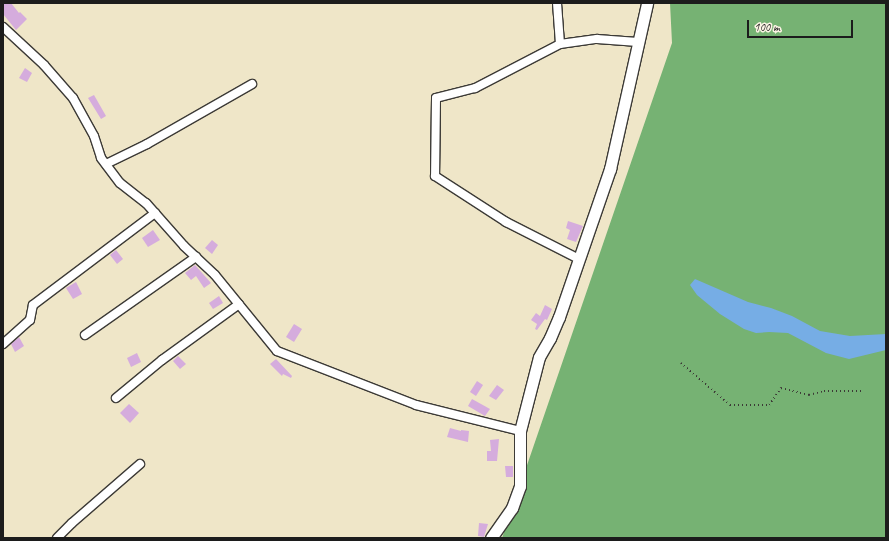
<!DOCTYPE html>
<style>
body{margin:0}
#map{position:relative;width:889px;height:541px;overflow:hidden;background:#efe6c8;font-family:Caveat,sans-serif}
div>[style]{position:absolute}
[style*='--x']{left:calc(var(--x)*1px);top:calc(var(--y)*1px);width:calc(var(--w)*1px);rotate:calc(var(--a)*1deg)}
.forest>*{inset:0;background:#76b273}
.water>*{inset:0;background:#76ade5}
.building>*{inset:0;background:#d5acdd}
.path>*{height:1.5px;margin-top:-0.75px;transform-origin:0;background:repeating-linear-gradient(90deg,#3c3a36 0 1px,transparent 0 4px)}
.roads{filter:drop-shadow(1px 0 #3c3a36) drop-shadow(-1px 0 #3c3a36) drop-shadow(0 1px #3c3a36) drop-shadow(0 -1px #3c3a36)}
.minor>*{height:8px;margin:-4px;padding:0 4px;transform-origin:4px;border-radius:4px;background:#fff}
.secondary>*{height:11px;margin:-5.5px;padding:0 5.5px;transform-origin:5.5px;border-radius:5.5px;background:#fff}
span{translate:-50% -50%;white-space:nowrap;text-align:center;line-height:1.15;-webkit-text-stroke:4px #fcf5e5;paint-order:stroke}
.frame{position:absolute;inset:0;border:4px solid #1c1c1c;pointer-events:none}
.scale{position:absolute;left:747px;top:20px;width:106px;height:18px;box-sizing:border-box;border:2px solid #1c1c1c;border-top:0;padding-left:5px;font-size:12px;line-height:14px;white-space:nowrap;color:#1c1c1c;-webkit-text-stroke:3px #fcf5e5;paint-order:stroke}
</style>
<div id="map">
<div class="forest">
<div style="clip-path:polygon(670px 3px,886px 3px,886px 538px,502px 538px,672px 43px)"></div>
</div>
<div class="water">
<div style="clip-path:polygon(695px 279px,748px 302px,771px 308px,792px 316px,820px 331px,850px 336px,886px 334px,886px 350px,849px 359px,826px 353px,788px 333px,769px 332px,756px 333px,744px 329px,720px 314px,697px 295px,690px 285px)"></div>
</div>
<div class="building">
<div style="clip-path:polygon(3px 3px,11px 3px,19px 13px,20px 12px,27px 19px,16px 30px,3px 14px)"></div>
<div style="clip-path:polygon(25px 68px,32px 73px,27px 82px,19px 78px)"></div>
<div style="clip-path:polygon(94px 95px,106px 116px,101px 119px,88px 98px)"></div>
<div style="clip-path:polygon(568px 221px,583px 226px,576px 242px,567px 239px,570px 230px,566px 228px)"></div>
<div style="clip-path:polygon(153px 230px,160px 240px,148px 247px,142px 238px)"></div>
<div style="clip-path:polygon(212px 240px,218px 245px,212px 254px,205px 248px)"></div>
<div style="clip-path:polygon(116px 250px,123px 259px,117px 264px,110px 255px)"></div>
<div style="clip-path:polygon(195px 265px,211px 283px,204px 288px,196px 276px,191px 280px,185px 273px)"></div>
<div style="clip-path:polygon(76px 282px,82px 294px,73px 299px,66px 288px)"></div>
<div style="clip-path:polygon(219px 296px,223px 303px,213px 309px,209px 303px)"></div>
<div style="clip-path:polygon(545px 305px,552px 309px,547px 320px,545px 319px,537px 330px,535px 329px,537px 324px,531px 320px,536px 313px,540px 316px)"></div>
<div style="clip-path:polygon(294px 324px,302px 329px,294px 342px,286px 337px)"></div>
<div style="clip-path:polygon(19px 337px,24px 346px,15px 352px,11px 344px)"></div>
<div style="clip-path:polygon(137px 353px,141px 362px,131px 367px,127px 358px)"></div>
<div style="clip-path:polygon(178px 356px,186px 364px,180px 369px,173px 361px)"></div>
<div style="clip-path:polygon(276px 359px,292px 376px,291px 378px,283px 374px,282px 376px,270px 364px)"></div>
<div style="clip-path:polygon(477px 381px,483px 385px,476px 396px,470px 392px)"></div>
<div style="clip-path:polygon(497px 385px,504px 390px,496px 400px,489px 396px)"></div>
<div style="clip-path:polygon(472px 399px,490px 409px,485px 416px,468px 406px)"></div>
<div style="clip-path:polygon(129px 404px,139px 413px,130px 423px,120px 413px)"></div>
<div style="clip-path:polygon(450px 428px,461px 431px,461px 430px,469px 431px,468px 442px,447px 437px)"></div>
<div style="clip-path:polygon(499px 439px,497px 461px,487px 461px,487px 451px,491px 451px,490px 440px)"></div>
<div style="clip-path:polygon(505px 466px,513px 466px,513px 477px,506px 477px)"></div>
<div style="clip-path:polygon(479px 523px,488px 524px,484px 537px,478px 536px)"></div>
</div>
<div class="path">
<div style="--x:681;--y:363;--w:65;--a:40.6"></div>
<div style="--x:730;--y:405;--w:39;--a:0"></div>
<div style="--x:769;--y:405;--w:21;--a:-55"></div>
<div style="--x:781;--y:388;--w:29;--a:14"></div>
<div style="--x:809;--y:395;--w:16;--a:-15"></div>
<div style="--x:824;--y:391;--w:37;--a:0"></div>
</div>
<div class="roads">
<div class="minor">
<div style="--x:557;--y:3;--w:41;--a:85.8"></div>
<div style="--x:560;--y:44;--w:37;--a:-8"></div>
<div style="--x:597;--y:39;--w:41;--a:4.2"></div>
<div style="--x:3;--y:27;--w:56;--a:42.8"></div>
<div style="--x:44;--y:65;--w:44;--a:48.7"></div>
<div style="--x:73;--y:98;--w:43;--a:61.1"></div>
<div style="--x:94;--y:136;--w:23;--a:72"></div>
<div style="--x:101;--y:158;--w:31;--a:53"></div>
<div style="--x:120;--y:183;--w:33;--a:38"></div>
<div style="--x:146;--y:203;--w:57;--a:48.5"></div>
<div style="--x:184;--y:246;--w:42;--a:43.1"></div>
<div style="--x:215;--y:275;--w:98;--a:50.8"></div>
<div style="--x:277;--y:351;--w:149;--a:21.2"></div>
<div style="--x:416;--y:405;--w:107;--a:14"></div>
<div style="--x:560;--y:44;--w:96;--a:152.6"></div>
<div style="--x:475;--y:88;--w:40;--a:165.6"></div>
<div style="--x:436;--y:98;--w:78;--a:90.7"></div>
<div style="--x:435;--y:176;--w:85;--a:32.9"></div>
<div style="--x:506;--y:222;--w:82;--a:26.9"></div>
<div style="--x:106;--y:164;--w:46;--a:-26"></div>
<div style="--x:147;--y:144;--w:121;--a:-29.7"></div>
<div style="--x:85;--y:335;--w:136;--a:-35.1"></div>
<div style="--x:3;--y:344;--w:36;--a:-42"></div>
<div style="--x:30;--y:320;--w:15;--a:-79"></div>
<div style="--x:33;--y:305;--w:153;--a:-37"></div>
<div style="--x:116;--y:398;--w:60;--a:-39.6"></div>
<div style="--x:162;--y:360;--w:95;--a:-36"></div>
<div style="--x:57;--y:538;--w:21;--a:-45"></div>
<div style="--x:72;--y:523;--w:90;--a:-40.9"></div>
</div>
<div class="secondary">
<div style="--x:491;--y:538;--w:37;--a:-55"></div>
<div style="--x:512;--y:508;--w:23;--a:-70"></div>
<div style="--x:520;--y:486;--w:55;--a:-90"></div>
<div style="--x:520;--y:431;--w:76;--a:-75.6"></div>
<div style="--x:539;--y:357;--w:22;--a:-60"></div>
<div style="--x:550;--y:338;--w:23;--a:-67"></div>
<div style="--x:559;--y:317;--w:157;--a:-71"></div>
<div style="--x:610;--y:169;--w:170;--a:-77.4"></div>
</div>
</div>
<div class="frame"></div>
<div class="scale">100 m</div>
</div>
